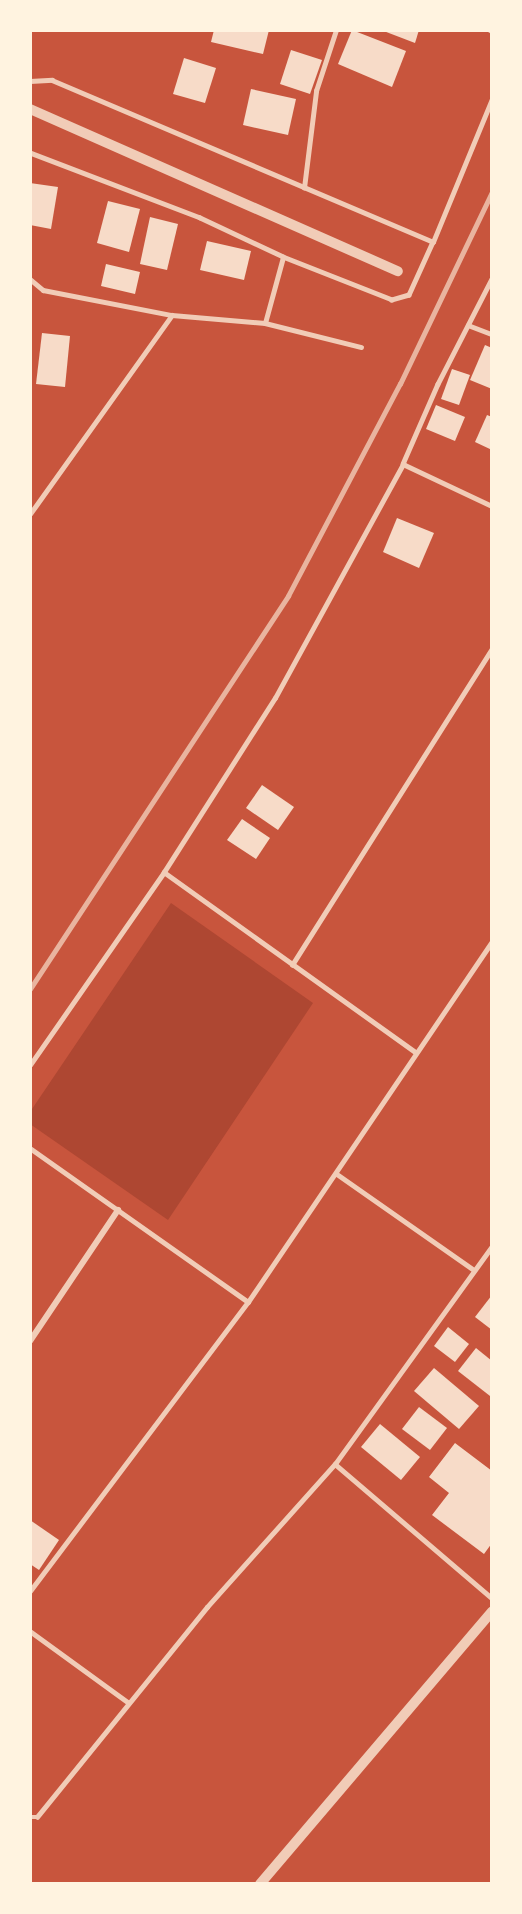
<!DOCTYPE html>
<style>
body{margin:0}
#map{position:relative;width:522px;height:1914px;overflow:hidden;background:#c8553d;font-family:Rubik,sans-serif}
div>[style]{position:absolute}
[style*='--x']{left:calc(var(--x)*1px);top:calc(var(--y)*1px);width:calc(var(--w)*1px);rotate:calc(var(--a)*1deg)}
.green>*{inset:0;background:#ae4732}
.building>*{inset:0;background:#f7dbc8}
.service>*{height:4.5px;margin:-2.25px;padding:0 2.25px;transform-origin:2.25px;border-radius:2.25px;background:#f1ccb7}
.minor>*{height:6px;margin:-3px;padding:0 3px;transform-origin:3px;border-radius:3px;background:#f1ccb7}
.tertiary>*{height:10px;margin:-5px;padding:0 5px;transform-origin:5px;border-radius:5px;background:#f1ccb7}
.rail>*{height:4.5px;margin:-2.25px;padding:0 2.25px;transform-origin:2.25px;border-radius:2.25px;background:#e9b49f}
span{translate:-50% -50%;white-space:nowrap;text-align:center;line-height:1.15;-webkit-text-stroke:5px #fff3e0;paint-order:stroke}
.frame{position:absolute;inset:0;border:32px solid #fff3e0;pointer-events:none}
</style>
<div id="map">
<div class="green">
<div style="clip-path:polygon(171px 903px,313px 1003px,168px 1220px,30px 1124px,30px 1112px)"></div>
</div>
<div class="building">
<div style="clip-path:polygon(214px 30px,269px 30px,263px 54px,211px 42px)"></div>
<div style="clip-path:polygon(352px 30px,406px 51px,392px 87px,338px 64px)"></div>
<div style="clip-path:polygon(381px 30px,419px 30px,415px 43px)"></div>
<div style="clip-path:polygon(291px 50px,322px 60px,310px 94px,280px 84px)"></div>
<div style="clip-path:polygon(184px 58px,216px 68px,205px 103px,173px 94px)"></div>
<div style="clip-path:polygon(251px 89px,296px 99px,288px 135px,243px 125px)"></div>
<div style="clip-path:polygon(30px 183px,58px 187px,51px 229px,30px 225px)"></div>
<div style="clip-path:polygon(108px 201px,140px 209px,129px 252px,97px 243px)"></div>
<div style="clip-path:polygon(150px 217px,178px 224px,167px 270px,140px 264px)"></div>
<div style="clip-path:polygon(207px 241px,251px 251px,244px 280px,200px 270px)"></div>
<div style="clip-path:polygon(106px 264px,140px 272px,135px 294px,101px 286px)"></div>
<div style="clip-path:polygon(42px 333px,70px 336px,65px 387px,36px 384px)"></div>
<div style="clip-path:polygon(485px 345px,492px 348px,492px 389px,470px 380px)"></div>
<div style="clip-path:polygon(452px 369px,470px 375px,459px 405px,441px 399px)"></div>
<div style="clip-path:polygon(436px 405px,465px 417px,455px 441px,426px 429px)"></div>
<div style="clip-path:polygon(487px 415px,492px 417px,492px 450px,475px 442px)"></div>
<div style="clip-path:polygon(397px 518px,434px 533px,419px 568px,383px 552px)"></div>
<div style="clip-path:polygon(262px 785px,294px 807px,278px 830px,246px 808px)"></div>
<div style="clip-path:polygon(242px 819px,270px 838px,256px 859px,227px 840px)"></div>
<div style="clip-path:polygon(492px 1295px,492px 1330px,475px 1317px)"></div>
<div style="clip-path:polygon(448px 1327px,469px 1344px,455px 1362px,434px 1346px)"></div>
<div style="clip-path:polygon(476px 1348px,492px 1361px,490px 1396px,458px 1371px)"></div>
<div style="clip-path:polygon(434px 1368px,479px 1406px,459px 1429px,414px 1391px)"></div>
<div style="clip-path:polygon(419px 1407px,447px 1428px,430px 1450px,402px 1429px)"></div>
<div style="clip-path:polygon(380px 1424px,420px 1457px,401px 1480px,361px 1447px)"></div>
<div style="clip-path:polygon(455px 1443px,492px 1471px,492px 1543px,484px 1554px,432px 1515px,449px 1493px,429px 1477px)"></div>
<div style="clip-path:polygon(30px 1520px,59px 1540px,39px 1570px,30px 1564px)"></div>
</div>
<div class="service">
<div style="--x:490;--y:30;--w:2;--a:27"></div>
<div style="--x:30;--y:81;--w:22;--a:-3"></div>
<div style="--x:52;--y:80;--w:414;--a:23"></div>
<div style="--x:433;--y:242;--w:58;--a:114.4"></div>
<div style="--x:409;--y:295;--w:18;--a:164"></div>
<div style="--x:392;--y:300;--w:117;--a:-158.5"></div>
<div style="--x:283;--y:257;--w:92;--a:-154.8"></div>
<div style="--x:200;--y:218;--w:182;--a:-159.1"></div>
<div style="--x:304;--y:188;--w:98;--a:-82.9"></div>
<div style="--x:316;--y:91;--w:64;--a:-71.8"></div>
<div style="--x:433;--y:242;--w:155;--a:-67.6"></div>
<div style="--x:30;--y:279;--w:17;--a:40"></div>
<div style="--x:43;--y:290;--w:131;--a:11"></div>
<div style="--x:172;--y:315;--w:93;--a:4.9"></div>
<div style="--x:265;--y:323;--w:99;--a:14"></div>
<div style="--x:492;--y:279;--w:118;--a:117.2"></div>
<div style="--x:438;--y:384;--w:87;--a:113.6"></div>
<div style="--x:403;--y:464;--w:98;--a:25.3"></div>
<div style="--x:265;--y:323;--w:68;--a:-74.7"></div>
<div style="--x:468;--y:325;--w:26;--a:21"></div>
<div style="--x:30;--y:514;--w:244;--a:-54.5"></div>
<div style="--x:164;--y:872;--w:206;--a:-57.5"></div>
<div style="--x:275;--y:698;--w:267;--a:-61.3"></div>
<div style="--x:292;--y:965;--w:374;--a:-57.7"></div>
<div style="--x:30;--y:1065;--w:235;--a:-55.2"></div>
<div style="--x:164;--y:872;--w:309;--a:35.6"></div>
<div style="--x:30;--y:1148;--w:267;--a:35.2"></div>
<div style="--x:337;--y:1174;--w:167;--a:35"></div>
<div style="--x:335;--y:1464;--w:206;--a:40.5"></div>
<div style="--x:30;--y:1591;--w:362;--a:-53"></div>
<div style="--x:248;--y:1302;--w:435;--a:-55.9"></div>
<div style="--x:30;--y:1631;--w:122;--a:36"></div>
<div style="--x:30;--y:1817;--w:7;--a:0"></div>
<div style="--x:37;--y:1817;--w:270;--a:-51"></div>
<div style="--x:207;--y:1607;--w:192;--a:-48.2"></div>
<div style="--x:335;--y:1464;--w:269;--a:-54.2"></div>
</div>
<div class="minor">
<div style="--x:30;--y:1341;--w:158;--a:-56.1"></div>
</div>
<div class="tertiary">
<div style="--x:30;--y:109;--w:402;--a:23.8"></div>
<div style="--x:260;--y:1884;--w:358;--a:-49.6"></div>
</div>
<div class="rail">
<div style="--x:30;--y:989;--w:470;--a:-56.7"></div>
<div style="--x:288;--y:596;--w:240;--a:-62.2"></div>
<div style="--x:400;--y:384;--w:213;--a:-64.4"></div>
</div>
<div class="frame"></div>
</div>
